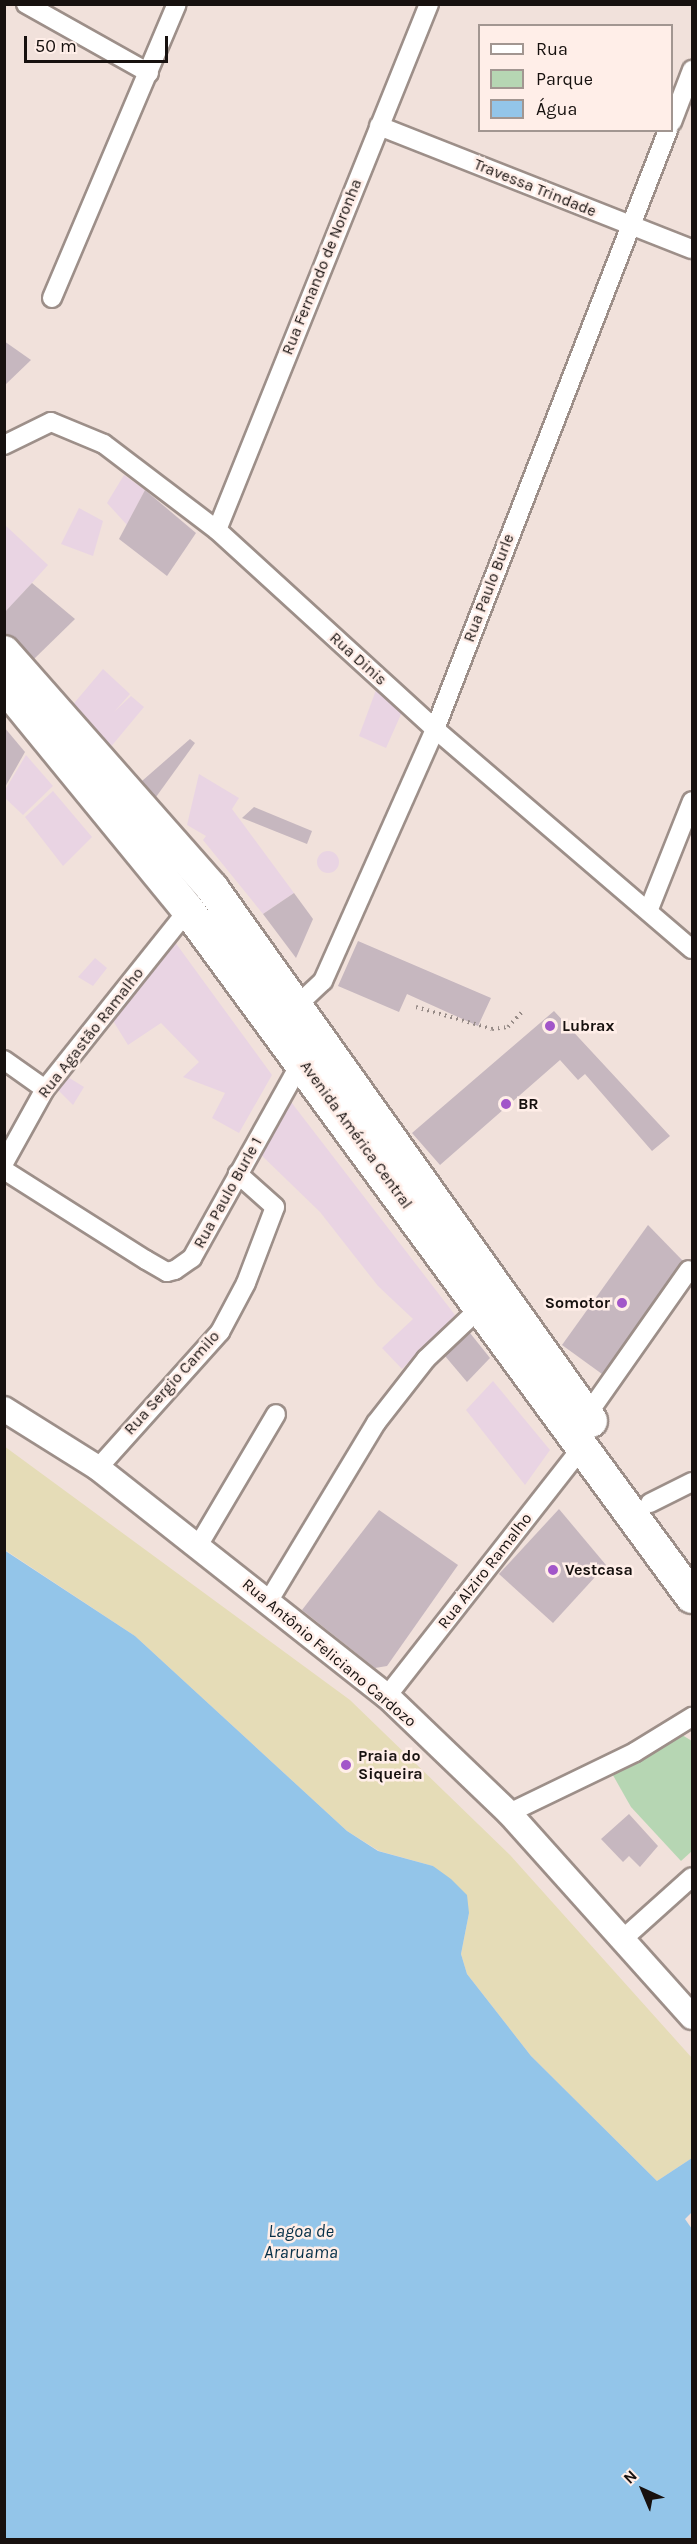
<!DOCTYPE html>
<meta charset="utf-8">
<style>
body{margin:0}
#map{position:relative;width:697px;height:2544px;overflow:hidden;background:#f1e1db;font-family:Karla,sans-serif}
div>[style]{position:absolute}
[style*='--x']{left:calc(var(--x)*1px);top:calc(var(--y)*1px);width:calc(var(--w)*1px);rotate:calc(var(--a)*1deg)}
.commercial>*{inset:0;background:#e9d4e3}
.round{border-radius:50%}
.green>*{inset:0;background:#b6d6b3}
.sand>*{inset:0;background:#e5dcb7}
.water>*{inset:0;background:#93c5e9}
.building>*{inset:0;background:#c6b7bf}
.path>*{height:4px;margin-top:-2px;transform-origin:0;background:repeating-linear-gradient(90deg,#978b87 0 1.5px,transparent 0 6px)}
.roads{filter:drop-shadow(2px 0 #9d8f89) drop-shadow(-2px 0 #9d8f89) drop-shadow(0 2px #9d8f89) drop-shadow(0 -2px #9d8f89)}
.street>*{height:18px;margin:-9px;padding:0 9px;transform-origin:9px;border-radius:9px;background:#fff}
.secondary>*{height:24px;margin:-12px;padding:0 12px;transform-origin:12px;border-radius:12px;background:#fff}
.highway>*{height:32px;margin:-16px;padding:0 16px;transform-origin:16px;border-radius:16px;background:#fff}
.dots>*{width:16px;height:16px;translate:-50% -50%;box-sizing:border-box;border:3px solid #ffeee8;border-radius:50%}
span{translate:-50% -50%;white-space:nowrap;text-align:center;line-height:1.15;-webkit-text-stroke:5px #ffeee8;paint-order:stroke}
.street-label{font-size:16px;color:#17110f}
.poi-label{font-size:16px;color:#17110f;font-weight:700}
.left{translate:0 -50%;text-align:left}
.right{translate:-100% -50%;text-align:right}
.water-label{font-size:18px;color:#042e46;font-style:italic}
.frame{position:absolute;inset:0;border:6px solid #17110f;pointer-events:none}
.legend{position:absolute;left:478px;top:24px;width:195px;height:108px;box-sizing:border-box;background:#ffeee8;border:2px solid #a29691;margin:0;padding:8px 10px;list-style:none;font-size:18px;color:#17110f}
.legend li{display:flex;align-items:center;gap:12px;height:30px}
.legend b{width:30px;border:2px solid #a29691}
.north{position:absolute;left:613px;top:2460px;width:60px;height:60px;-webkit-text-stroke:4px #ffeee8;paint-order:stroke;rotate:316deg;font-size:16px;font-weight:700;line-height:24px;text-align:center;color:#17110f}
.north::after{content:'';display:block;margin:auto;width:21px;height:27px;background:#17110f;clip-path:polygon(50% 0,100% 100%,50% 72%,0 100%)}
.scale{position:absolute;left:24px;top:36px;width:144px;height:27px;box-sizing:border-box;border:3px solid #17110f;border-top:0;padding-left:8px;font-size:18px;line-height:21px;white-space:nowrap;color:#17110f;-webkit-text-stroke:4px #ffeee8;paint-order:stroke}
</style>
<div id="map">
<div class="commercial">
<div style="clip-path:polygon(124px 475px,145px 490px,127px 525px,107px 503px)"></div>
<div style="clip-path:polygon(79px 508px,103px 521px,93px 556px,61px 544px)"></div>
<div style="clip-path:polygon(5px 525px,48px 565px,5px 613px)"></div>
<div style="clip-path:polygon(103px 669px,130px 694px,114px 712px,131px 696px,144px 707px,109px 749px,70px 708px)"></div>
<div style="clip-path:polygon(376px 690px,402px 712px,386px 748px,359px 736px)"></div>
<div style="clip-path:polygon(26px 755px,53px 786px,23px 815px,5px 798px,5px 790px)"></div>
<div style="clip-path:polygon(199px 774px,239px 798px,232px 809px,294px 893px,263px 914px,203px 840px,206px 836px,187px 825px)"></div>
<div style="clip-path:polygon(53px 791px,92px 837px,63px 866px,25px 817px)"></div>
<div class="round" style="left:317px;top:851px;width:22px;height:22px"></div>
<div style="clip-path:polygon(172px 938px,272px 1075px,239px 1133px,212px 1118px,225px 1093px,183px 1077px,199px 1062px,161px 1023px,128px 1045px,110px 1016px)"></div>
<div style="clip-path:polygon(95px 958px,107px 968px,93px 986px,78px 977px)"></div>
<div style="clip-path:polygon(63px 1074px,84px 1087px,73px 1105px,55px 1087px)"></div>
<div style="clip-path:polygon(288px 1098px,455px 1315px,402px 1369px,382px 1348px,413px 1319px,378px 1286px,320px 1212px,256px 1150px)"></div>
<div style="clip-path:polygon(493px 1381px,550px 1450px,525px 1485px,466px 1410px)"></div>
</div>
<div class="green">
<div style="clip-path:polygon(677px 1732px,692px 1741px,692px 1851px,681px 1861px,631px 1807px,610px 1770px)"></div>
</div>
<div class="sand">
<div style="clip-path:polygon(4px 1446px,350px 1700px,510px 1855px,692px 2058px,692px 2158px,657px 2181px,531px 2056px,467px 1974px,461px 1954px,469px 1913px,433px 1866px,379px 1851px,347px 1831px,135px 1636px,5px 1550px)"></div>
</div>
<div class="water">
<div style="clip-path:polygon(4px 1550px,135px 1636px,347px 1831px,378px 1851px,433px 1866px,451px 1879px,467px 1895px,469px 1913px,461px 1954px,467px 1974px,531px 2056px,657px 2181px,692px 2158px,692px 2212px,685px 2219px,692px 2229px,692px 2539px,5px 2539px)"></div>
</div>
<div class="building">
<div style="clip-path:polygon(4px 341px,31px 360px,4px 386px)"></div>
<div style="clip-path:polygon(145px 490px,196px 533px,167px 576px,119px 539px)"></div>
<div style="clip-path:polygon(32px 583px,75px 619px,34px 659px,4px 635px,4px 613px)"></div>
<div style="clip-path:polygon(4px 727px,25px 752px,4px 789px)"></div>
<div style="clip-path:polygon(190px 739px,195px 743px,156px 797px,142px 781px)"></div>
<div style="clip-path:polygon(254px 807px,312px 831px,307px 844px,242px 818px)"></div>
<div style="clip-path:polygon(294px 893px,313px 919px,296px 958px,263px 914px)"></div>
<div style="clip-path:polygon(358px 941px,491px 998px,478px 1026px,407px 994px,399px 1012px,338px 986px)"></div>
<div style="clip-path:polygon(554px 1011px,670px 1136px,652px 1151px,585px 1074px,578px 1080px,560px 1060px,440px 1165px,412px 1133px)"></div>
<div style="clip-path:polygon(648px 1225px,683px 1261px,602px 1374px,562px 1345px)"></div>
<div style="clip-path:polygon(470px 1333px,490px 1358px,467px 1382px,445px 1356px)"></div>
<div style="clip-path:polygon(559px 1509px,606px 1565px,553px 1623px,499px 1574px)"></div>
<div style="clip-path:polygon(379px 1510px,458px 1565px,387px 1666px,375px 1668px,302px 1610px)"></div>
<div style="clip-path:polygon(629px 1814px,658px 1846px,640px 1867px,629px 1856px,623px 1862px,601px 1839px)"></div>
</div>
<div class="path">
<div style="--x:416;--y:1007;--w:79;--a:16.1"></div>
<div style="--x:492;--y:1029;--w:16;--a:-7"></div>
<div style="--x:508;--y:1027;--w:21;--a:-47"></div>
</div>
<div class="roads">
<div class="street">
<div style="--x:26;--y:4;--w:141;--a:29.3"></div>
<div style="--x:672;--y:122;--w:56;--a:-69"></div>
<div style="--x:379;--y:126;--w:336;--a:21.5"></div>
<div style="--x:52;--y:298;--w:319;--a:-67"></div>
<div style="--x:4;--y:445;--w:52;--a:-26.1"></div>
<div style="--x:51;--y:422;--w:57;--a:22.5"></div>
<div style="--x:104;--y:444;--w:142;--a:37.3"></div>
<div style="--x:217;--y:530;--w:295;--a:42.4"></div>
<div style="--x:435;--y:729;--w:338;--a:40.6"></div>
<div style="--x:217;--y:530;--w:567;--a:-68.05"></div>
<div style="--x:649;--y:909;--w:116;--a:-68.3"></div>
<div style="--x:290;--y:1012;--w:45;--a:-43.2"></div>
<div style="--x:323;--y:981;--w:276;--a:-66"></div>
<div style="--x:435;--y:729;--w:643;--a:-68.74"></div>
<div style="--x:4;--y:1060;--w:50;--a:35.3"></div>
<div style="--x:4;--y:1163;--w:85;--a:-61"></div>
<div style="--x:45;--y:1089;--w:229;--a:-51.4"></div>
<div style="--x:4;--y:1170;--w:168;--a:32.4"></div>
<div style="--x:146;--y:1260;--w:24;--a:30"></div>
<div style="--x:167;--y:1272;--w:8;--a:-14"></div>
<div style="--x:175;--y:1270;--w:21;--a:-35"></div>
<div style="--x:192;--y:1258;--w:227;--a:-60.9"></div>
<div style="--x:587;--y:1415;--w:177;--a:-54.9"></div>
<div style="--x:98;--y:1468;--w:183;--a:-48.1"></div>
<div style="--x:220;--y:1332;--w:55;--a:-62"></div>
<div style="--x:246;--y:1283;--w:81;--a:-69.1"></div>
<div style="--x:275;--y:1207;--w:50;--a:-138.3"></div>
<div style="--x:650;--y:1503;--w:47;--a:-26.6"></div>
<div style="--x:198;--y:1546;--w:153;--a:-59.4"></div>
<div style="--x:268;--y:1602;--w:209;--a:-58.9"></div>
<div style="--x:376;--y:1423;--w:81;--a:-52"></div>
<div style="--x:426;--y:1359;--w:76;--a:-43.4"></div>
<div style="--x:387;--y:1696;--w:318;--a:-51.9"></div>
<div style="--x:509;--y:1813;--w:140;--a:-25.8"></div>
<div style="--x:635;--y:1752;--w:67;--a:-31.6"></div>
<div style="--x:624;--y:1938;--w:91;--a:-41.9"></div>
</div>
<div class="secondary">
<div style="--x:4;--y:1409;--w:111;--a:32.1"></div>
<div style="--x:98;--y:1468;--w:368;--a:38.3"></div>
<div style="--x:387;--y:1696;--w:169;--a:43.8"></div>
<div style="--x:509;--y:1813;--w:274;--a:48.1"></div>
</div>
<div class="highway">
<div style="--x:4;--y:652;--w:315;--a:48.6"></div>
<div style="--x:212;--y:888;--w:654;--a:54.58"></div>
<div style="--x:4;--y:685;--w:291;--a:50.7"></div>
<div style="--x:188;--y:910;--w:852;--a:53.74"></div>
</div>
</div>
<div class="dots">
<div style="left:550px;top:1026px;background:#a256c9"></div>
<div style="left:506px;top:1104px;background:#a256c9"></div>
<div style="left:622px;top:1303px;background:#a256c9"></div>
<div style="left:553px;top:1570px;background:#a256c9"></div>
<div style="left:346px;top:1765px;background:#a256c9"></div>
</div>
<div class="street-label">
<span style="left:535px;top:188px;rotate:22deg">Travessa Trindade</span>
<span style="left:322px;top:267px;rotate:-68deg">Rua Fernando de Noronha</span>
<span style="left:489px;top:588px;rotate:-69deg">Rua Paulo Burle</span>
<span style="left:358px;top:659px;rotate:42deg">Rua Dinis</span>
<span style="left:91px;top:1033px;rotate:-52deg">Rua Agastão Ramalho</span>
<span style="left:356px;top:1135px;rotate:54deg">Avenida América Central</span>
<span style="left:228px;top:1193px;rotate:-61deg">Rua Paulo Burle 1</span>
<span style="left:172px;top:1383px;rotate:-48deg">Rua Sergio Camilo</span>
<span style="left:485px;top:1571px;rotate:-52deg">Rua Alziro Ramalho</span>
<span style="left:329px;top:1653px;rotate:40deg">Rua Antônio Feliciano Cardozo</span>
</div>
<div class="poi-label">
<span class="left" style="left:562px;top:1026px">Lubrax</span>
<span class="left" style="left:518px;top:1104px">BR</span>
<span class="right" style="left:610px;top:1303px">Somotor</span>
<span class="left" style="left:565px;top:1570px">Vestcasa</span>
<span class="left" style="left:358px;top:1765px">Praia do<br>Siqueira</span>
</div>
<div class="water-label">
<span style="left:301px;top:2242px">Lagoa de<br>Araruama</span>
</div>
<div class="frame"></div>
<ul class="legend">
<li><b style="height:8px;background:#fff"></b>Rua</li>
<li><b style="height:16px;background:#b6d6b3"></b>Parque</li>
<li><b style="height:16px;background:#93c5e9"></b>Água</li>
</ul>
<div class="north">N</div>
<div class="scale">50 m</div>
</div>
